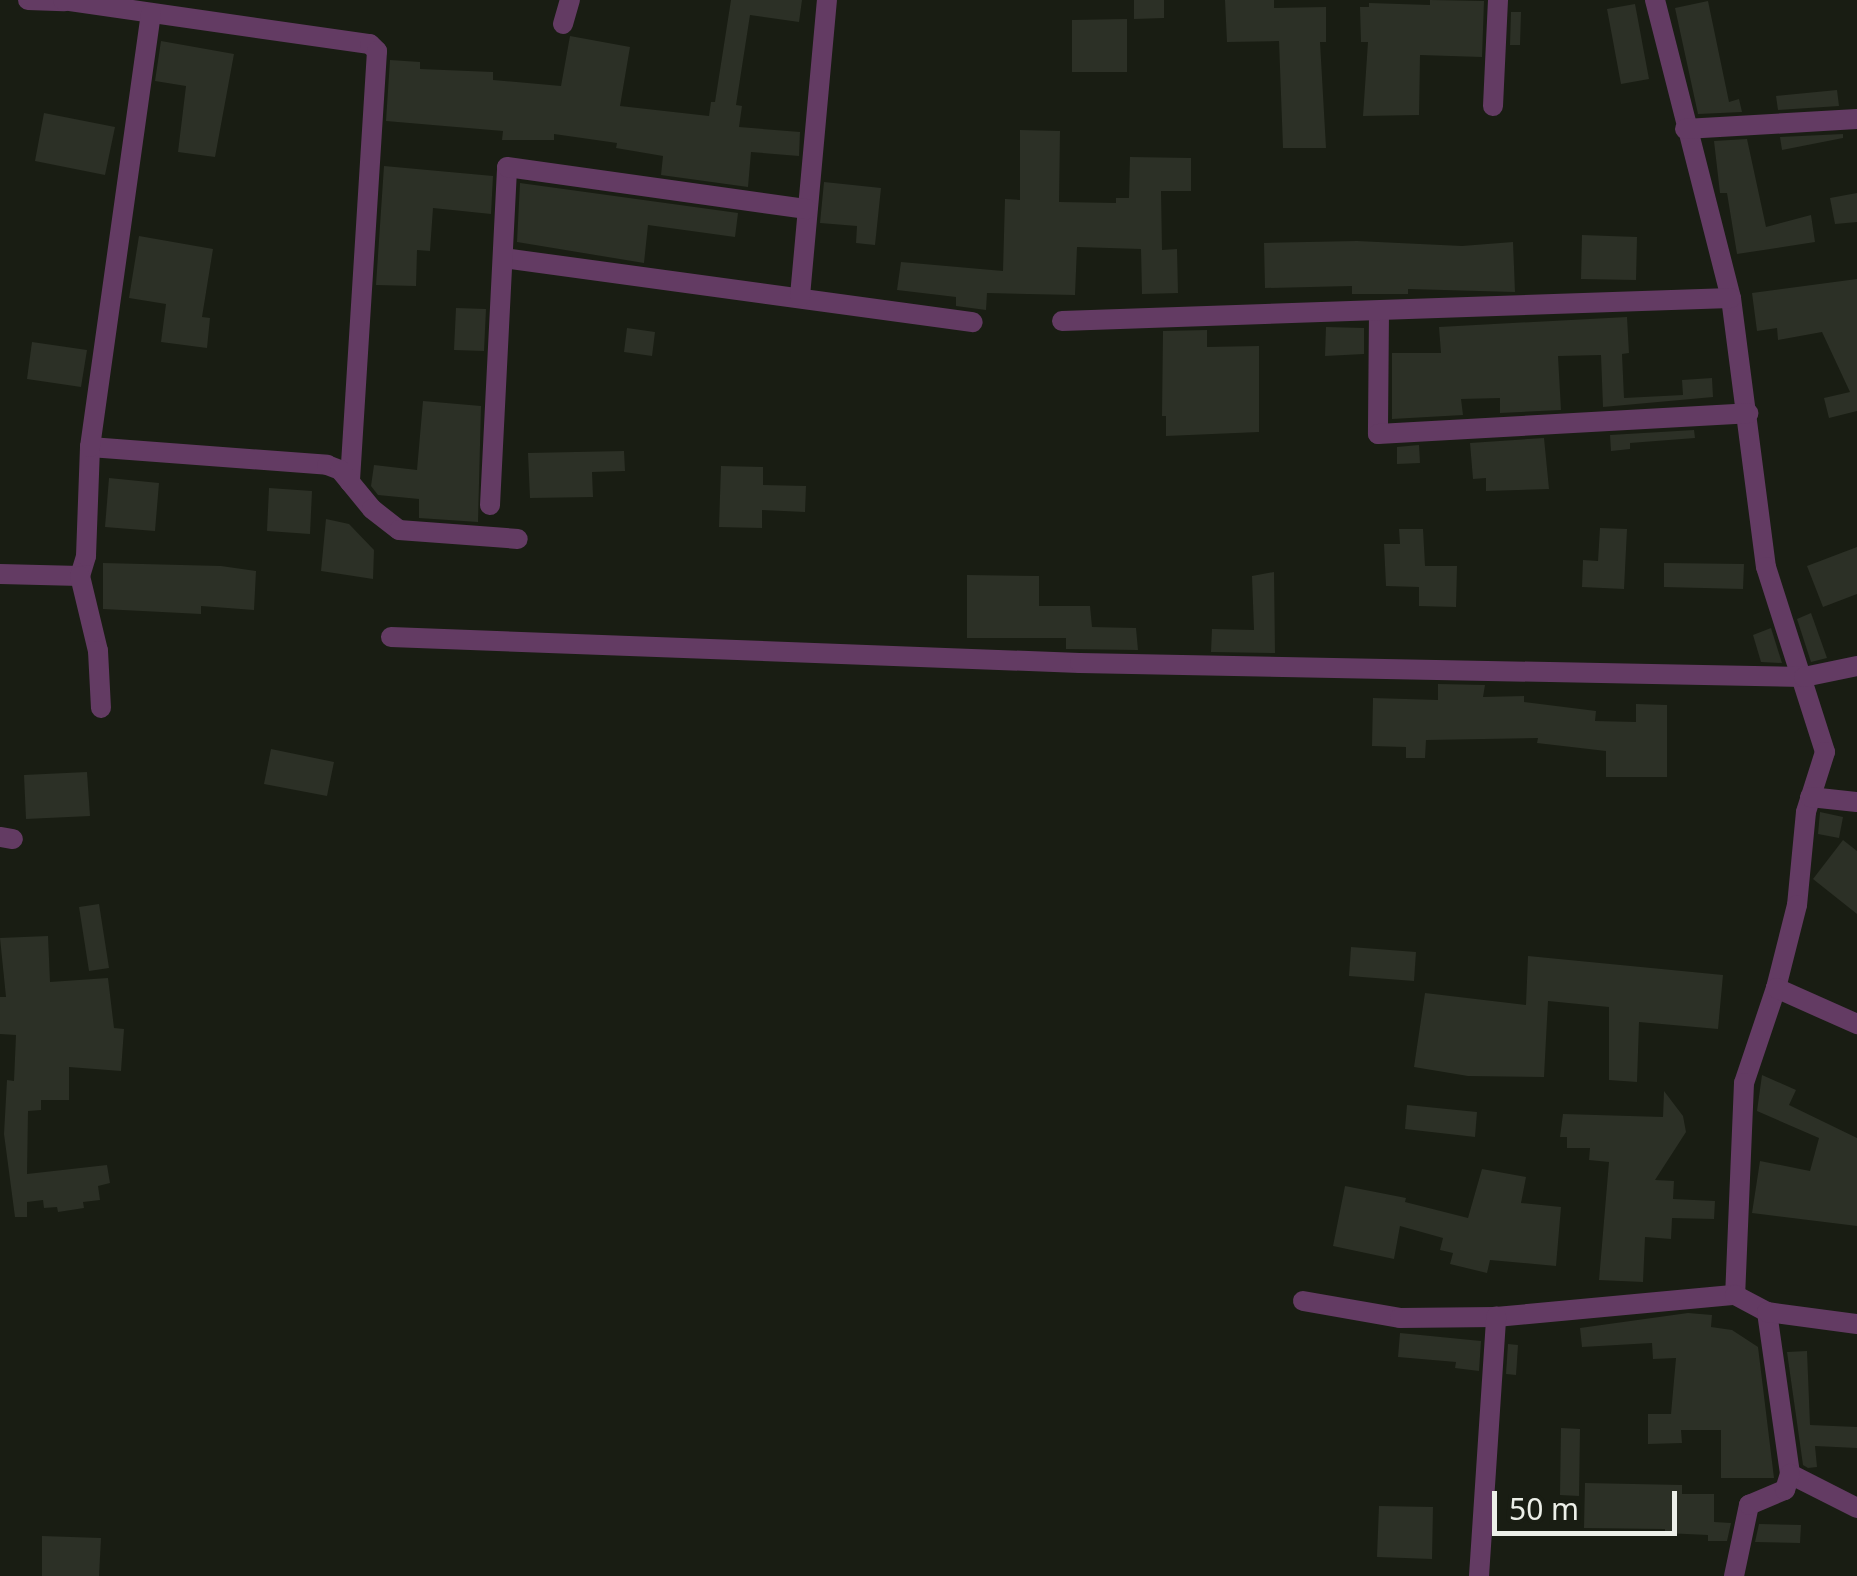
<!DOCTYPE html>
<style>
body{margin:0}
#map{position:relative;width:1857px;height:1576px;overflow:hidden;background:#191d13;font-family:"Noto Sans",sans-serif}
div>[style]{position:absolute}
[style*='--x']{left:calc(var(--x)*1px);top:calc(var(--y)*1px);width:calc(var(--w)*1px);rotate:calc(var(--a)*1deg)}
.building>*{inset:0;background:#2c3026}
.minor>*{height:20px;margin:-10px;padding:0 10px;transform-origin:10px;border-radius:10px;background:#633b63}
span{translate:-50% -50%;white-space:nowrap;text-align:center;line-height:1.15;-webkit-text-stroke:8px #191d13;paint-order:stroke}
.scale{position:absolute;left:1492px;top:1491px;width:185px;height:45px;box-sizing:border-box;border:5px solid #ecefe8;border-top:0;padding-left:12px;font-size:30px;line-height:35px;white-space:nowrap;color:#ecefe8;-webkit-text-stroke:8px #191d13;paint-order:stroke}
</style>
<div id="map">
<div class="building">
<div style="clip-path:polygon(731px 0,802px 0,799px 22px,750px 15px,736px 105px,742px 106px,739px 127px,800px 132px,799px 156px,751px 152px,748px 187px,661px 175px,663px 156px,616px 148px,617px 143px,554px 134px,554px 140px,502px 140px,503px 131px,386px 121px,390px 60px,420px 62px,420px 69px,493px 72px,493px 80px,561px 86px,570px 36px,630px 47px,620px 106px,709px 116px,711px 102px,715px 102px)"></div>
<div style="clip-path:polygon(1134px 0,1164px 0,1164px 18px,1134px 19px)"></div>
<div style="clip-path:polygon(1225px 0,1274px 0,1274px 8px,1326px 7px,1326px 42px,1320px 42px,1326px 148px,1283px 148px,1279px 41px,1227px 42px)"></div>
<div style="clip-path:polygon(1430px 0,1484px 1px,1482px 57px,1420px 55px,1419px 115px,1363px 116px,1368px 42px,1361px 42px,1360px 7px,1369px 7px,1369px 3px,1430px 5px)"></div>
<div style="clip-path:polygon(1708px 1px,1729px 102px,1739px 99px,1742px 112px,1698px 114px,1675px 8px)"></div>
<div style="clip-path:polygon(1635px 4px,1649px 79px,1621px 84px,1607px 9px)"></div>
<div style="clip-path:polygon(1511px 12px,1521px 12px,1520px 45px,1510px 45px)"></div>
<div style="clip-path:polygon(1127px 19px,1127px 72px,1072px 72px,1072px 20px)"></div>
<div style="clip-path:polygon(161px 41px,234px 54px,215px 157px,178px 152px,186px 86px,155px 81px)"></div>
<div style="clip-path:polygon(1837px 90px,1839px 106px,1778px 110px,1776px 96px)"></div>
<div style="clip-path:polygon(44px 113px,115px 127px,105px 175px,35px 161px)"></div>
<div style="clip-path:polygon(1020px 130px,1060px 131px,1059px 202px,1116px 203px,1116px 198px,1129px 198px,1130px 157px,1191px 158px,1191px 191px,1161px 191px,1162px 250px,1177px 249px,1178px 293px,1142px 294px,1141px 249px,1077px 247px,1075px 295px,987px 293px,986px 310px,956px 306px,956px 297px,897px 290px,901px 262px,1003px 271px,1005px 199px,1020px 200px)"></div>
<div style="clip-path:polygon(1843px 134px,1843px 138px,1782px 150px,1780px 137px)"></div>
<div style="clip-path:polygon(1747px 139px,1766px 227px,1811px 215px,1815px 242px,1737px 254px,1727px 193px,1720px 193px,1714px 141px)"></div>
<div style="clip-path:polygon(384px 166px,493px 176px,491px 214px,433px 208px,430px 251px,417px 250px,416px 286px,376px 285px)"></div>
<div style="clip-path:polygon(824px 182px,881px 188px,875px 245px,856px 243px,857px 226px,820px 223px)"></div>
<div style="clip-path:polygon(520px 183px,738px 213px,735px 237px,648px 225px,644px 263px,517px 242px)"></div>
<div style="clip-path:polygon(1857px 193px,1857px 222px,1835px 224px,1830px 198px)"></div>
<div style="clip-path:polygon(1582px 235px,1637px 237px,1636px 280px,1581px 279px)"></div>
<div style="clip-path:polygon(139px 236px,213px 249px,202px 317px,210px 318px,207px 348px,161px 342px,166px 304px,129px 298px)"></div>
<div style="clip-path:polygon(1357px 241px,1462px 246px,1513px 242px,1515px 292px,1408px 289px,1408px 294px,1352px 294px,1352px 286px,1265px 288px,1264px 243px)"></div>
<div style="clip-path:polygon(1857px 279px,1857px 411px,1829px 418px,1824px 398px,1850px 392px,1822px 332px,1778px 340px,1777px 328px,1757px 331px,1752px 293px)"></div>
<div style="clip-path:polygon(456px 308px,486px 309px,484px 351px,454px 350px)"></div>
<div style="clip-path:polygon(1627px 317px,1629px 353px,1622px 354px,1624px 398px,1683px 395px,1682px 380px,1712px 378px,1713px 397px,1603px 407px,1601px 355px,1558px 356px,1561px 410px,1500px 413px,1500px 398px,1461px 399px,1463px 415px,1392px 419px,1392px 353px,1441px 353px,1439px 327px)"></div>
<div style="clip-path:polygon(1326px 327px,1364px 328px,1364px 354px,1325px 356px)"></div>
<div style="clip-path:polygon(627px 328px,655px 332px,652px 356px,624px 352px)"></div>
<div style="clip-path:polygon(1207px 330px,1207px 347px,1259px 346px,1259px 432px,1166px 436px,1166px 416px,1162px 416px,1163px 331px)"></div>
<div style="clip-path:polygon(32px 342px,87px 350px,81px 387px,27px 379px)"></div>
<div style="clip-path:polygon(423px 401px,481px 406px,478px 522px,419px 518px,419px 499px,378px 495px,371px 486px,374px 465px,417px 470px)"></div>
<div style="clip-path:polygon(1694px 430px,1695px 438px,1630px 443px,1630px 449px,1611px 451px,1610px 435px)"></div>
<div style="clip-path:polygon(1544px 438px,1549px 489px,1486px 491px,1486px 478px,1473px 479px,1470px 443px)"></div>
<div style="clip-path:polygon(1419px 445px,1420px 463px,1397px 464px,1397px 447px)"></div>
<div style="clip-path:polygon(624px 451px,625px 471px,592px 472px,593px 497px,530px 498px,528px 453px)"></div>
<div style="clip-path:polygon(721px 466px,763px 467px,763px 485px,806px 486px,805px 512px,762px 510px,762px 528px,719px 527px)"></div>
<div style="clip-path:polygon(109px 478px,159px 483px,155px 531px,105px 527px)"></div>
<div style="clip-path:polygon(269px 488px,312px 491px,310px 534px,267px 531px)"></div>
<div style="clip-path:polygon(326px 519px,349px 524px,374px 550px,373px 579px,321px 571px)"></div>
<div style="clip-path:polygon(1600px 528px,1627px 529px,1624px 589px,1582px 587px,1583px 560px,1598px 561px)"></div>
<div style="clip-path:polygon(1399px 529px,1423px 529px,1425px 566px,1457px 566px,1456px 607px,1419px 606px,1419px 587px,1386px 586px,1384px 544px,1400px 544px)"></div>
<div style="clip-path:polygon(1857px 547px,1857px 594px,1823px 607px,1807px 566px)"></div>
<div style="clip-path:polygon(103px 563px,221px 566px,256px 571px,254px 610px,201px 606px,201px 614px,103px 609px)"></div>
<div style="clip-path:polygon(1664px 563px,1744px 564px,1743px 589px,1664px 587px)"></div>
<div style="clip-path:polygon(1274px 572px,1275px 653px,1211px 652px,1212px 629px,1254px 630px,1252px 576px)"></div>
<div style="clip-path:polygon(967px 575px,1039px 576px,1039px 606px,1090px 606px,1092px 627px,1136px 628px,1138px 650px,1066px 649px,1066px 638px,967px 638px)"></div>
<div style="clip-path:polygon(1811px 613px,1827px 658px,1811px 662px,1797px 619px)"></div>
<div style="clip-path:polygon(1771px 628px,1782px 663px,1761px 662px,1753px 635px)"></div>
<div style="clip-path:polygon(1438px 684px,1485px 685px,1483px 697px,1524px 696px,1524px 702px,1596px 711px,1595px 721px,1636px 722px,1636px 704px,1667px 705px,1667px 777px,1606px 777px,1606px 751px,1537px 743px,1538px 738px,1426px 740px,1425px 758px,1406px 758px,1406px 747px,1372px 746px,1373px 698px,1438px 700px)"></div>
<div style="clip-path:polygon(271px 749px,334px 762px,327px 796px,264px 784px)"></div>
<div style="clip-path:polygon(87px 772px,90px 816px,26px 819px,24px 775px)"></div>
<div style="clip-path:polygon(1820px 812px,1843px 817px,1839px 838px,1818px 834px)"></div>
<div style="clip-path:polygon(1843px 840px,1857px 851px,1857px 914px,1813px 879px)"></div>
<div style="clip-path:polygon(99px 904px,109px 968px,89px 971px,79px 907px)"></div>
<div style="clip-path:polygon(48px 936px,50px 982px,108px 978px,114px 1028px,124px 1029px,121px 1071px,69px 1067px,69px 1100px,41px 1100px,41px 1110px,28px 1111px,27px 1174px,107px 1165px,110px 1183px,98px 1186px,100px 1200px,83px 1202px,84px 1208px,58px 1212px,57px 1207px,44px 1208px,43px 1200px,27px 1202px,27px 1217px,15px 1217px,4px 1134px,7px 1080px,14px 1081px,16px 1035px,0 1034px,0 997px,6px 997px,0 938px)"></div>
<div style="clip-path:polygon(1351px 947px,1416px 952px,1414px 981px,1349px 976px)"></div>
<div style="clip-path:polygon(1528px 956px,1723px 975px,1718px 1029px,1639px 1022px,1637px 1082px,1609px 1080px,1609px 1007px,1548px 1001px,1544px 1077px,1468px 1076px,1414px 1067px,1425px 993px,1526px 1005px)"></div>
<div style="clip-path:polygon(1762px 1075px,1796px 1090px,1789px 1105px,1857px 1138px,1857px 1226px,1752px 1213px,1760px 1161px,1810px 1171px,1819px 1138px,1757px 1111px)"></div>
<div style="clip-path:polygon(1664px 1091px,1683px 1116px,1686px 1132px,1655px 1180px,1674px 1181px,1673px 1199px,1715px 1201px,1714px 1219px,1672px 1218px,1671px 1239px,1645px 1237px,1643px 1282px,1599px 1280px,1609px 1162px,1589px 1160px,1590px 1148px,1567px 1148px,1567px 1137px,1560px 1137px,1563px 1114px,1663px 1117px)"></div>
<div style="clip-path:polygon(1407px 1105px,1477px 1112px,1475px 1137px,1405px 1129px)"></div>
<div style="clip-path:polygon(1482px 1169px,1526px 1177px,1521px 1203px,1561px 1207px,1556px 1266px,1490px 1260px,1487px 1273px,1450px 1264px,1453px 1253px,1440px 1250px,1443px 1238px,1400px 1226px,1394px 1259px,1333px 1246px,1345px 1186px,1406px 1198px,1405px 1202px,1468px 1218px)"></div>
<div style="clip-path:polygon(1688px 1313px,1712px 1315px,1711px 1327px,1732px 1330px,1758px 1347px,1774px 1478px,1721px 1478px,1721px 1430px,1681px 1430px,1682px 1443px,1648px 1444px,1648px 1414px,1671px 1414px,1676px 1358px,1653px 1359px,1652px 1343px,1582px 1347px,1580px 1328px)"></div>
<div style="clip-path:polygon(1400px 1333px,1481px 1341px,1479px 1371px,1455px 1368px,1456px 1362px,1398px 1357px)"></div>
<div style="clip-path:polygon(1508px 1344px,1518px 1345px,1516px 1375px,1506px 1374px)"></div>
<div style="clip-path:polygon(1807px 1351px,1810px 1425px,1857px 1427px,1857px 1448px,1815px 1446px,1817px 1467px,1808px 1468px,1803px 1465px,1787px 1352px)"></div>
<div style="clip-path:polygon(1561px 1428px,1580px 1429px,1579px 1496px,1560px 1495px)"></div>
<div style="clip-path:polygon(1585px 1483px,1682px 1485px,1682px 1494px,1714px 1494px,1714px 1522px,1731px 1523px,1727px 1541px,1708px 1541px,1708px 1535px,1665px 1533px,1665px 1529px,1584px 1528px)"></div>
<div style="clip-path:polygon(1379px 1506px,1433px 1507px,1432px 1559px,1377px 1557px)"></div>
<div style="clip-path:polygon(1759px 1524px,1801px 1525px,1800px 1543px,1755px 1542px)"></div>
<div style="clip-path:polygon(42px 1536px,101px 1538px,99px 1576px,42px 1576px)"></div>
</div>
<div class="minor">
<div style="--x:28;--y:0;--w:36;--a:2"></div>
<div style="--x:63;--y:0;--w:310;--a:8.2"></div>
<div style="--x:370;--y:44;--w:10;--a:45"></div>
<div style="--x:377;--y:51;--w:432;--a:93.6"></div>
<div style="--x:1655;--y:0;--w:308;--a:75.7"></div>
<div style="--x:1731;--y:298;--w:271;--a:82.6"></div>
<div style="--x:1766;--y:567;--w:194;--a:72.3"></div>
<div style="--x:1825;--y:752;--w:63;--a:107.6"></div>
<div style="--x:1806;--y:812;--w:93;--a:95.5"></div>
<div style="--x:1797;--y:905;--w:86;--a:104.2"></div>
<div style="--x:1776;--y:988;--w:100;--a:108.6"></div>
<div style="--x:1744;--y:1083;--w:212;--a:92.4"></div>
<div style="--x:563;--y:24;--w:25;--a:-74"></div>
<div style="--x:1493;--y:106;--w:106;--a:-87.3"></div>
<div style="--x:1685;--y:129;--w:172;--a:-3.3"></div>
<div style="--x:504;--y:258;--w:473;--a:7.8"></div>
<div style="--x:800;--y:296;--w:297;--a:-84.8"></div>
<div style="--x:1379;--y:312;--w:122;--a:90.5"></div>
<div style="--x:1378;--y:434;--w:371;--a:-3.2"></div>
<div style="--x:1062;--y:321;--w:669;--a:-1.97"></div>
<div style="--x:90;--y:447;--w:238;--a:4.3"></div>
<div style="--x:327;--y:465;--w:14;--a:21"></div>
<div style="--x:340;--y:470;--w:50;--a:50.6"></div>
<div style="--x:372;--y:509;--w:34;--a:38"></div>
<div style="--x:399;--y:530;--w:119;--a:4.3"></div>
<div style="--x:490;--y:505;--w:338;--a:-87.1"></div>
<div style="--x:507;--y:167;--w:303;--a:8"></div>
<div style="--x:0;--y:574;--w:80;--a:1.4"></div>
<div style="--x:80;--y:576;--w:21;--a:-73"></div>
<div style="--x:86;--y:556;--w:109;--a:-87.9"></div>
<div style="--x:90;--y:447;--w:438;--a:-82"></div>
<div style="--x:80;--y:576;--w:77;--a:76.5"></div>
<div style="--x:98;--y:651;--w:57;--a:87"></div>
<div style="--x:391;--y:637;--w:689;--a:2.16"></div>
<div style="--x:1080;--y:663;--w:724;--a:1.11"></div>
<div style="--x:1804;--y:677;--w:54;--a:-11.7"></div>
<div style="--x:1810;--y:797;--w:47;--a:6.1"></div>
<div style="--x:0;--y:837;--w:13;--a:9"></div>
<div style="--x:1776;--y:988;--w:89;--a:24"></div>
<div style="--x:1303;--y:1301;--w:98;--a:9.9"></div>
<div style="--x:1400;--y:1318;--w:96;--a:-0.6"></div>
<div style="--x:1496;--y:1317;--w:240;--a:-5.3"></div>
<div style="--x:1735;--y:1295;--w:36;--a:28"></div>
<div style="--x:1767;--y:1312;--w:164;--a:81.9"></div>
<div style="--x:1790;--y:1474;--w:75;--a:26.9"></div>
<div style="--x:1767;--y:1312;--w:91;--a:7.6"></div>
<div style="--x:1479;--y:1576;--w:260;--a:-86.2"></div>
<div style="--x:1734;--y:1576;--w:73;--a:-78.1"></div>
<div style="--x:1749;--y:1505;--w:39;--a:-23"></div>
<div style="--x:1785;--y:1490;--w:17;--a:-73"></div>
</div>
<div class="scale">50 m</div>
</div>
